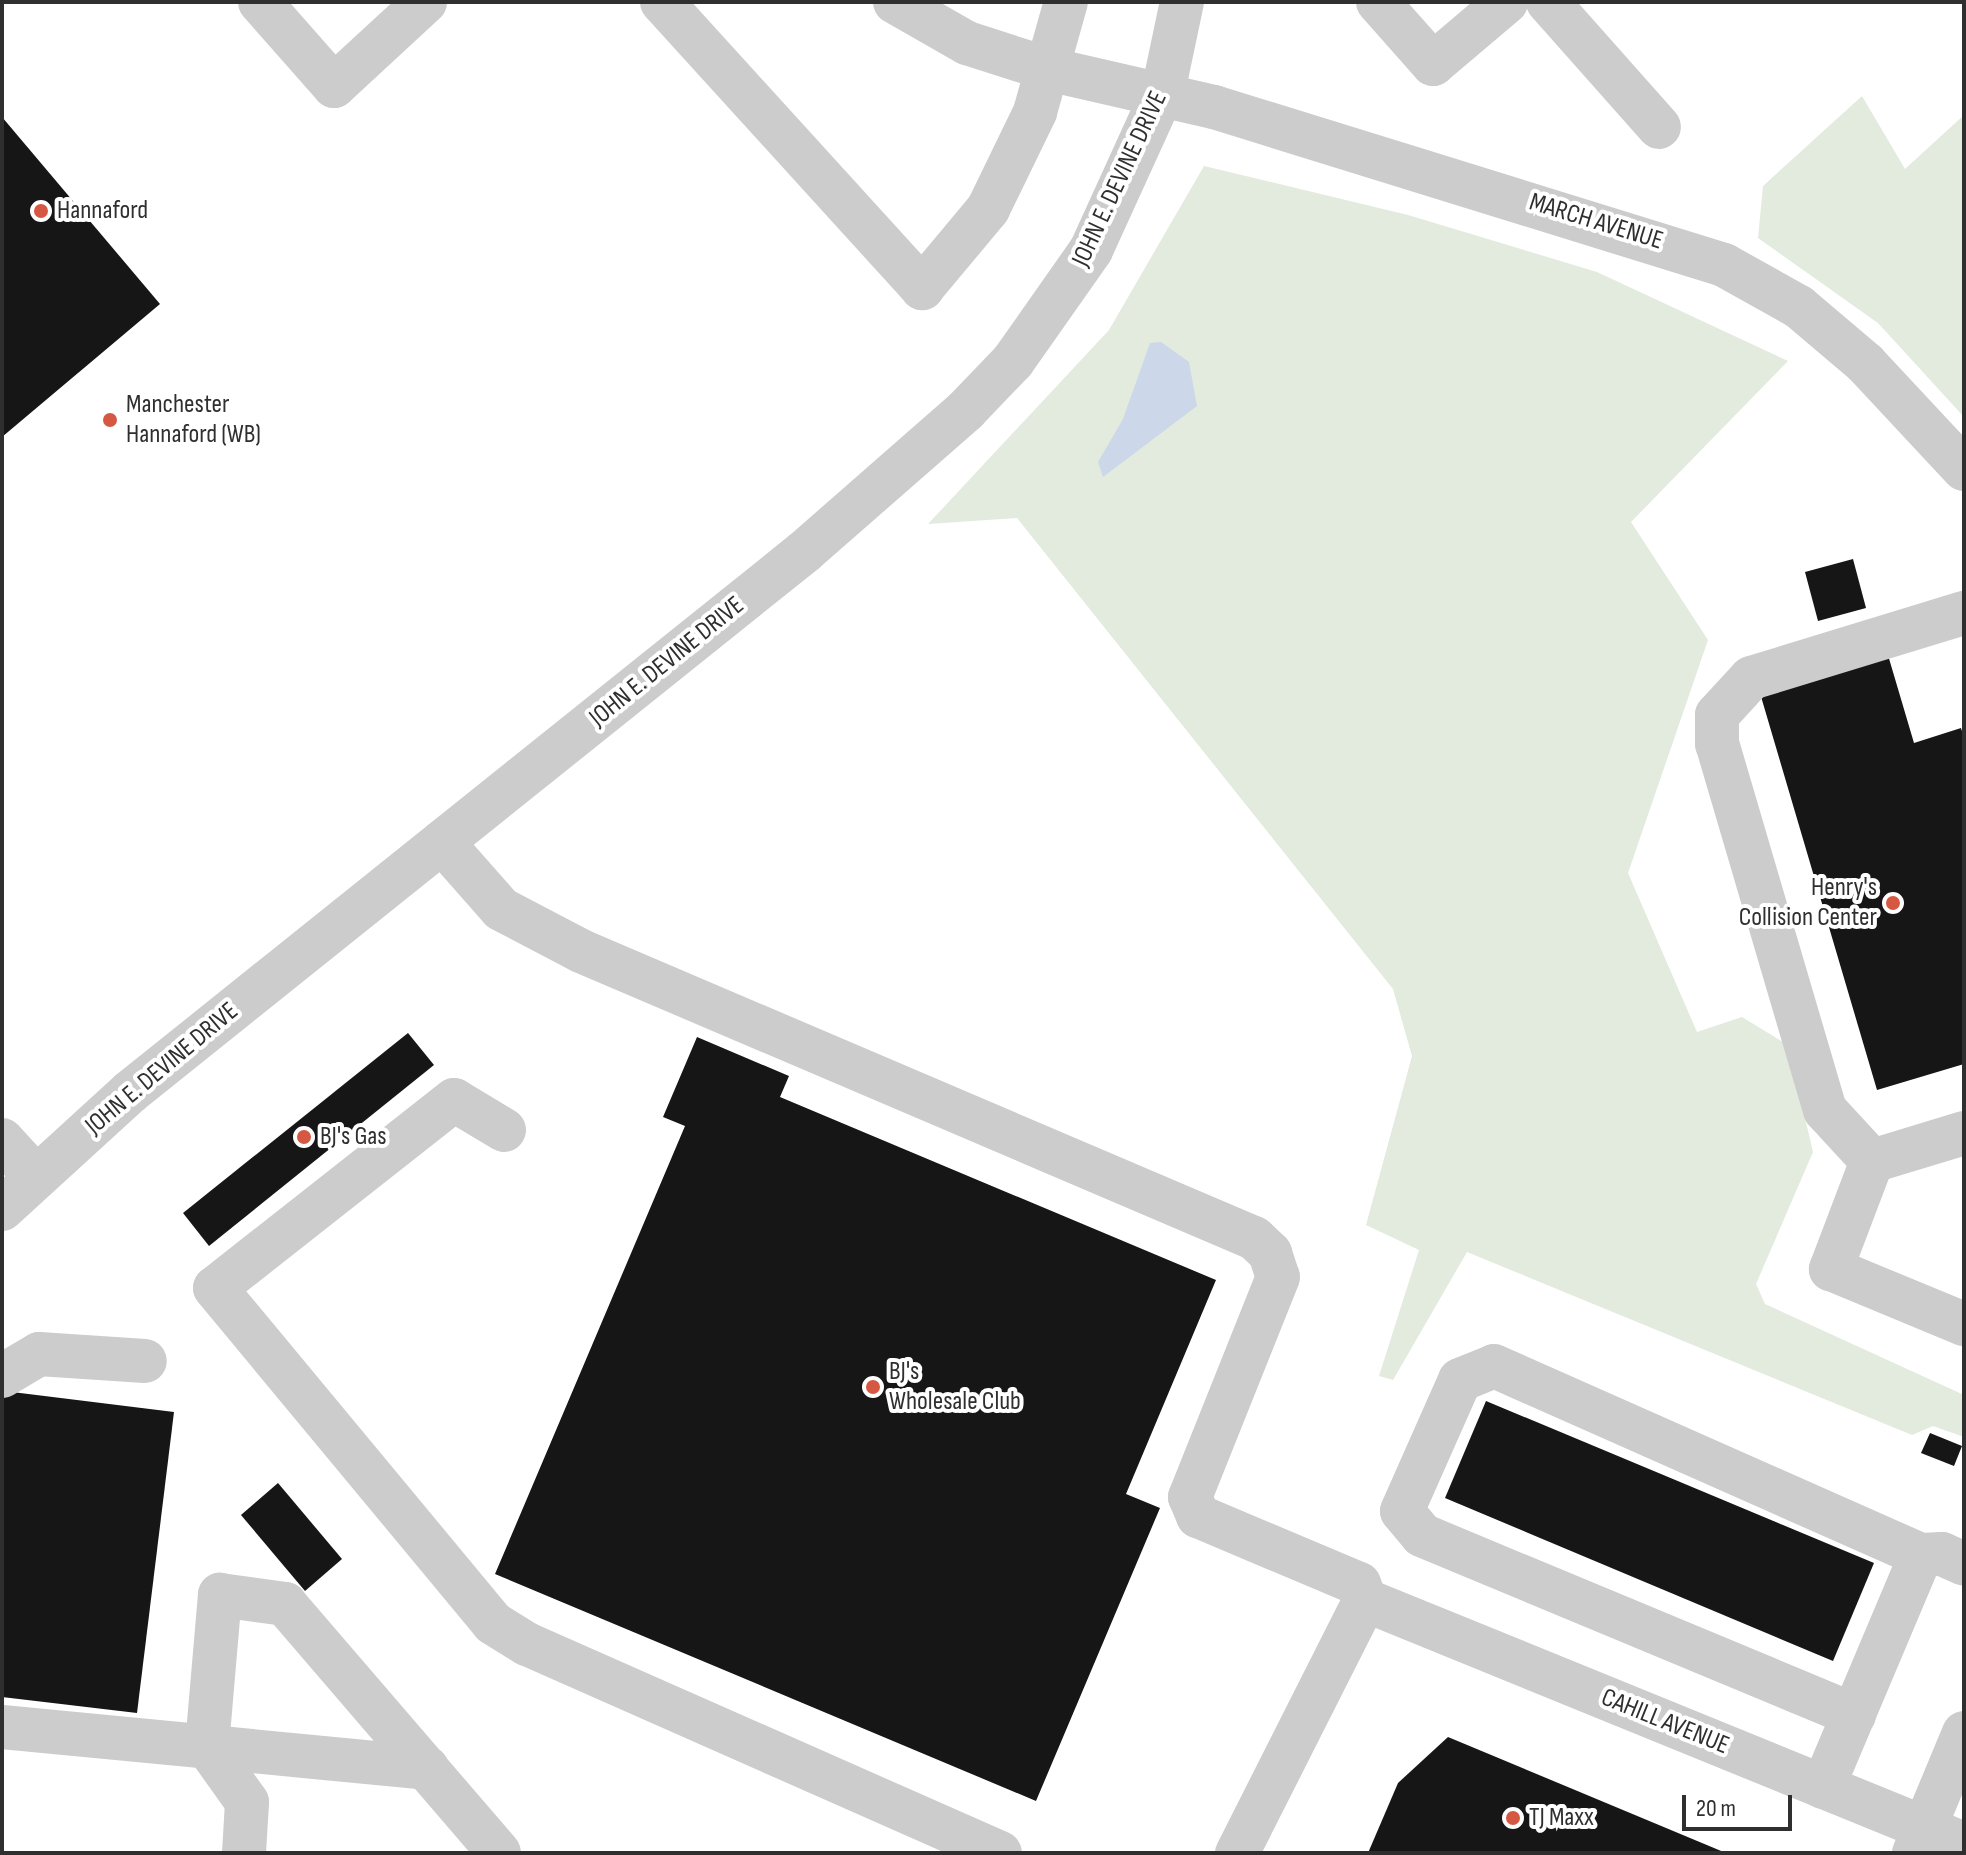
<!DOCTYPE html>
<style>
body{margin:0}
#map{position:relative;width:1966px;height:1855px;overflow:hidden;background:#fff;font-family:"Sofia Sans Condensed",sans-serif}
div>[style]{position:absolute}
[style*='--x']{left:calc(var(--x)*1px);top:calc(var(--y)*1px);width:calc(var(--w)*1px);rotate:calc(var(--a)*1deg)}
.green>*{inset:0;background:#e2ebde}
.water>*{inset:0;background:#ccd7e9}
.building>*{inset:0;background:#161616}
.minor>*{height:44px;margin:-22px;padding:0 22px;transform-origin:22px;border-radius:22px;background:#ccc}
.dots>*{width:22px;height:22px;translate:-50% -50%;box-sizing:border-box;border:4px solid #fff;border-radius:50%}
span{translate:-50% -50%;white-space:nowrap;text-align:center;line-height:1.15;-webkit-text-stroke:8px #fff;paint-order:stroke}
.street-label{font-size:26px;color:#2f2f2f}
.poi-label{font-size:26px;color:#2f2f2f}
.left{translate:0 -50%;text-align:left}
.right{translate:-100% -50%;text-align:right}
.frame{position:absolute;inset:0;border:4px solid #2f2f2f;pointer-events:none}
.scale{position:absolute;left:1682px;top:1795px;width:110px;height:36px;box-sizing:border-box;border:4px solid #2f2f2f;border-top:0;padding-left:10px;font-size:24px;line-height:28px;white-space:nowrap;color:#2f2f2f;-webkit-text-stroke:6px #fff;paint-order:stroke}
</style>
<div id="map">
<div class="green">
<div style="clip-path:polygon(1862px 96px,1905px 169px,1964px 115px,1964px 417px,1878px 323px,1758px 238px,1763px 186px)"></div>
<div style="clip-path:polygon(1204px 166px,1408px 215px,1597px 272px,1788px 361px,1631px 522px,1708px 640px,1628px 873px,1697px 1032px,1742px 1017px,1788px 1045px,1813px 1152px,1756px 1284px,1765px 1304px,1964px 1395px,1964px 1437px,1933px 1426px,1912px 1435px,1467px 1252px,1393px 1380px,1379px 1376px,1419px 1250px,1366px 1225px,1412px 1056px,1393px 989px,1017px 518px,928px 524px,1109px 330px)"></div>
</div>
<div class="water">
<div style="clip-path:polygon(1161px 342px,1189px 362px,1197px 406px,1103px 477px,1098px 462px,1123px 419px,1150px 343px)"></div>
</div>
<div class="building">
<div style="clip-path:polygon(2px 117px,160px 304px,2px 437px)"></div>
<div style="clip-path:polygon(1853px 559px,1866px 608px,1818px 621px,1805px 572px)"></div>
<div style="clip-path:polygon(1885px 645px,1914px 743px,1961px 728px,1964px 738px,1964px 1064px,1877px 1090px,1757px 683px)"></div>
<div style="clip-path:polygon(408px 1033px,434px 1065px,209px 1246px,183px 1213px)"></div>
<div style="clip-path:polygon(697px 1037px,789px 1076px,780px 1097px,1216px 1280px,1126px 1494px,1160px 1508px,1036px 1801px,495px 1574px,685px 1126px,663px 1117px)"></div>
<div style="clip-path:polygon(4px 1391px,174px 1412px,137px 1713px,2px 1697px)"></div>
<div style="clip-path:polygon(1486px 1401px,1874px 1563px,1833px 1661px,1445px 1498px)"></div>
<div style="clip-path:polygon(1930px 1433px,1962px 1446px,1954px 1466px,1921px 1453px)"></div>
<div style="clip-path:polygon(278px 1483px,342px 1559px,305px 1591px,241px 1515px)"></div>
<div style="clip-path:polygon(1448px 1737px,1726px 1853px,1368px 1853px,1398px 1783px)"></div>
</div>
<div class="minor">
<div style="--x:260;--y:2;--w:112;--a:48.6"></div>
<div style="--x:334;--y:86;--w:124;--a:-42.7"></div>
<div style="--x:662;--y:2;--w:387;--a:47.7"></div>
<div style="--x:922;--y:288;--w:103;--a:-50.1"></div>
<div style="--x:988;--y:209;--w:108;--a:-64.1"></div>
<div style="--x:1035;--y:112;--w:114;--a:-74.3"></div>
<div style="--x:895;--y:2;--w:83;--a:29.7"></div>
<div style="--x:967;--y:43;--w:85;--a:17.8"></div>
<div style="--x:1048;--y:69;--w:170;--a:12.9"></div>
<div style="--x:1214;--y:107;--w:534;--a:17.21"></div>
<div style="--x:1724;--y:265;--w:86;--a:29.2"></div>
<div style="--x:1799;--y:307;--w:87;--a:40.3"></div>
<div style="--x:1865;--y:363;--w:145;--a:47"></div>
<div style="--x:1378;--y:2;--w:83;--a:48.4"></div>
<div style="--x:1433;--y:64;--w:96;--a:-40.3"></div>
<div style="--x:1548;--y:2;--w:167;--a:48.4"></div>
<div style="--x:442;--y:842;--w:89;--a:48.6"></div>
<div style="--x:501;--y:909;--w:90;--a:27.7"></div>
<div style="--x:581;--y:951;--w:732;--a:23.1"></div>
<div style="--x:1254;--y:1238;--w:22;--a:43"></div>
<div style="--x:1270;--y:1253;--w:25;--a:72"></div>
<div style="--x:1278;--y:1277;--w:237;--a:111.8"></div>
<div style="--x:1190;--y:1497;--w:21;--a:67"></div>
<div style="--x:1198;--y:1516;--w:175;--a:22.9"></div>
<div style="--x:1359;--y:1584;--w:17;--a:69"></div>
<div style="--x:1365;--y:1600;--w:284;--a:116.8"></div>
<div style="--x:504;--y:1130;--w:58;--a:-149"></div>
<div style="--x:454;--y:1100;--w:304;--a:141.8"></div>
<div style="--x:215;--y:1288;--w:435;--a:50.3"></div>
<div style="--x:493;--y:1623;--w:40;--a:32"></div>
<div style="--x:527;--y:1644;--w:517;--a:23.84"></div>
<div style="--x:2;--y:1140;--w:50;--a:47.4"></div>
<div style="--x:1872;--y:1161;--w:69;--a:-132.7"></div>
<div style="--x:1825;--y:1110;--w:382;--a:-106.4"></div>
<div style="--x:1717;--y:744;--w:29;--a:-90"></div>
<div style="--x:1717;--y:715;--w:50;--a:-47.4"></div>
<div style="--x:1751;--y:678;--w:223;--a:-17"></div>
<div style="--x:1872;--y:1161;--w:116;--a:110.8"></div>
<div style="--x:1831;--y:1269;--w:144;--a:22.5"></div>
<div style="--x:1872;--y:1161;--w:96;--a:-16.9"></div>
<div style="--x:2;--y:1209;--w:173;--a:-42.4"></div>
<div style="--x:130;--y:1092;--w:864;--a:-38.7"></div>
<div style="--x:804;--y:552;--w:215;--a:-41.2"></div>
<div style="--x:966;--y:410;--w:68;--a:-46.2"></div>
<div style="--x:1013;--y:361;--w:136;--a:-54.9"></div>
<div style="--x:1091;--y:250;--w:174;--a:-65.5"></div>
<div style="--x:1163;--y:92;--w:92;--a:-78.1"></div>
<div style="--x:2;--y:1376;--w:43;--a:-30.7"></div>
<div style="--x:39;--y:1354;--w:106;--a:3.8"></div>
<div style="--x:1365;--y:1600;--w:647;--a:22.16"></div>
<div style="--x:1854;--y:1715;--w:468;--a:-157.4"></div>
<div style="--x:1422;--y:1535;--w:31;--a:-130"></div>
<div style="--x:1402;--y:1511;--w:143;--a:-66.1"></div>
<div style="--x:1460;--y:1380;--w:37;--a:-22"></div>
<div style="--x:1494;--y:1366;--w:467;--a:23.9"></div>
<div style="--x:2;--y:1727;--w:427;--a:5.5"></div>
<div style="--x:1823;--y:1787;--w:252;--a:-67.1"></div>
<div style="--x:1921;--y:1555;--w:21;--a:-3"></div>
<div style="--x:1942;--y:1554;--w:24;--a:24"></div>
<div style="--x:244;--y:1853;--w:51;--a:-86.6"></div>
<div style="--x:247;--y:1802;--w:69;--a:-125.5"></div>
<div style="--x:207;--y:1746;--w:152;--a:-85.1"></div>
<div style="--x:220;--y:1595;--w:66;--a:7.9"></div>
<div style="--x:285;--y:1604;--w:328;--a:49.3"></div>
<div style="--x:1914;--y:1853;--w:130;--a:-67.4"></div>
</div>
<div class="dots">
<div style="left:41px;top:211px;background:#d55842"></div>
<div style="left:110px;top:420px;background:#d55842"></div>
<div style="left:1893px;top:903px;background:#d55842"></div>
<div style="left:304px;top:1137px;background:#d55842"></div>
<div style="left:873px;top:1387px;background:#d55842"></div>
<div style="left:1513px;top:1818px;background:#d55842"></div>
</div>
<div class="street-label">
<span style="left:1120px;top:179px;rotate:-65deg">JOHN E. DEVINE DRIVE</span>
<span style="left:1596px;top:222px;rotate:17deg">MARCH AVENUE</span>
<span style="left:667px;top:662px;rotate:-39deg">JOHN E. DEVINE DRIVE</span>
<span style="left:162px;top:1069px;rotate:-40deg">JOHN E. DEVINE DRIVE</span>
<span style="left:1665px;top:1722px;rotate:22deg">CAHILL AVENUE</span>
</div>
<div class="poi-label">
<span class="left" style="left:57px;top:211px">Hannaford</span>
<span class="left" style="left:126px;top:420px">Manchester<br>Hannaford (WB)</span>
<span class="right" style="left:1877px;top:903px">Henry's<br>Collision Center</span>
<span class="left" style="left:320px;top:1137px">BJ's Gas</span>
<span class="left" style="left:889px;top:1387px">BJ's<br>Wholesale Club</span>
<span class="left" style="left:1529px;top:1818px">TJ Maxx</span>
</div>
<div class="frame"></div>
<div class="scale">20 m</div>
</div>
